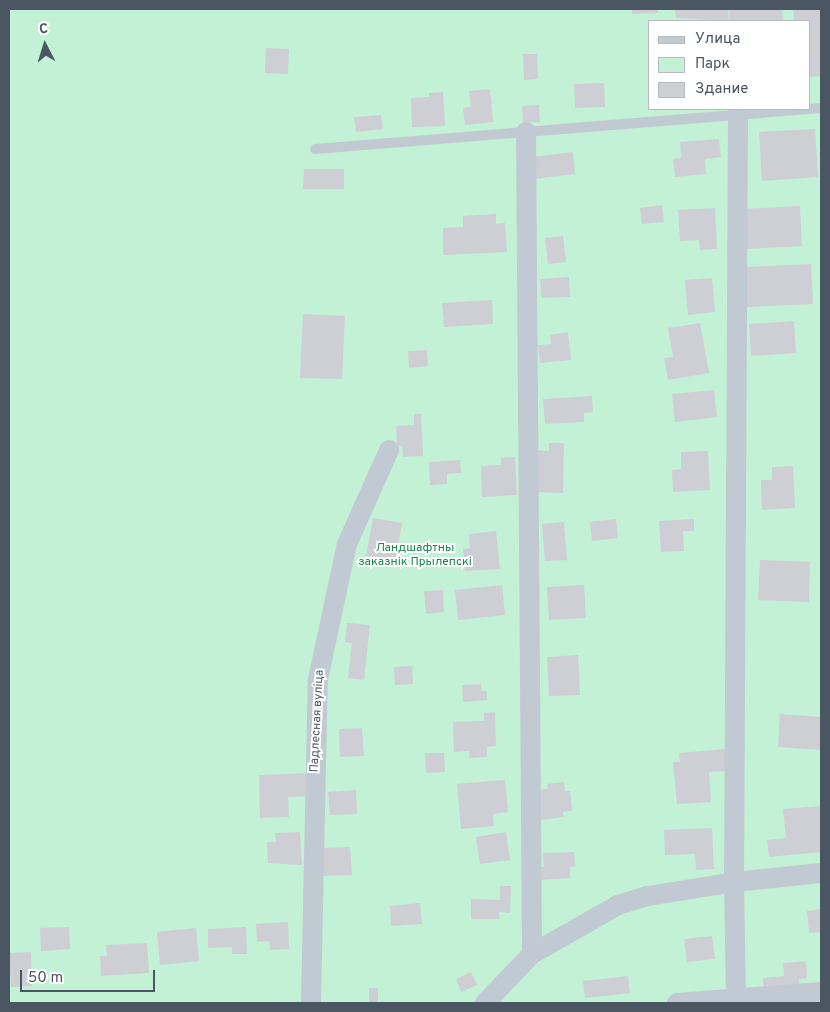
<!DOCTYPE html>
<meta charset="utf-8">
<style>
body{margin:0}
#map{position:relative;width:830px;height:1012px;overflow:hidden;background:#f5f3f3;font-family:Overpass,sans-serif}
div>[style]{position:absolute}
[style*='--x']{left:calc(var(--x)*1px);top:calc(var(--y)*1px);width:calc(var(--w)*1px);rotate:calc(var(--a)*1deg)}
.green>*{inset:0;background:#c3f1d5}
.building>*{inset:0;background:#cdcfd5}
.service>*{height:10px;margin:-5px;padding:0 5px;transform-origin:5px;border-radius:5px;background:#c1cad2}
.minor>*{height:20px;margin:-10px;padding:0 10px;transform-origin:10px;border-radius:10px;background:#c1cad2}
span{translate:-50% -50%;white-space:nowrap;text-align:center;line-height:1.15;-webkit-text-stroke:4px #fff;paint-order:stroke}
.park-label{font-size:12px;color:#17864f}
.street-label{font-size:12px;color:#4a5661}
.frame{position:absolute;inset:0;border:10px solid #4a5661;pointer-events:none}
.legend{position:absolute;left:648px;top:20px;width:162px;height:90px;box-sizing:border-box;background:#fff;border:1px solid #b7bbc0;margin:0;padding:6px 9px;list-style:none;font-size:15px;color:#4a5661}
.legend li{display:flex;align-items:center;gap:10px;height:25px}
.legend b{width:25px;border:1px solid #b7bbc0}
.north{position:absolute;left:20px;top:20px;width:50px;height:50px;-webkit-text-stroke:4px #fff;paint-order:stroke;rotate:355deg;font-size:14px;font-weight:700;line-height:20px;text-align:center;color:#4a5661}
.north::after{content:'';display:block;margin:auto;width:18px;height:22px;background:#4a5661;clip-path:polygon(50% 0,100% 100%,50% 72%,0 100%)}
.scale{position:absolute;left:20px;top:970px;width:135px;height:22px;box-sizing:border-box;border:2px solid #4a5661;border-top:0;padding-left:6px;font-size:15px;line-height:18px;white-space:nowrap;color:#4a5661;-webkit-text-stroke:4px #fff;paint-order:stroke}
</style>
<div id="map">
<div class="green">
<div style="clip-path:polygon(evenodd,9px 9px,821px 9px,821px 1003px,9px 1003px,9px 9px,649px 21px,809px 21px,809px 109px,649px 109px,649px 21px)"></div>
</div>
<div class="building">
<div style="clip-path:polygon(632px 9px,658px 9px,658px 13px,632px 14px)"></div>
<div style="clip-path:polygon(675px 9px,728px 9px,729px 21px,676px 18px)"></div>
<div style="clip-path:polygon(729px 9px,782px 9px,783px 21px,730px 21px)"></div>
<div style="clip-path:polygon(793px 9px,821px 9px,821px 76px,809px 77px,809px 21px,794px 21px)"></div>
<div style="clip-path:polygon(266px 48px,289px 49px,288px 74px,265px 73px)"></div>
<div style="clip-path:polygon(523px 54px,537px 54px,538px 79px,524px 80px)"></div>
<div style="clip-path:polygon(604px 83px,605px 107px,575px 108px,574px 84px)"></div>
<div style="clip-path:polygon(490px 89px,493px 122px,465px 125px,463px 108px,471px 107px,469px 91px)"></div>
<div style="clip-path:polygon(443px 92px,445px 126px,412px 127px,411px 98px,429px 97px,429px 93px)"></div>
<div style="clip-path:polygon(539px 105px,540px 122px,523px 123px,522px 106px)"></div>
<div style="clip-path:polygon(381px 115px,383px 129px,356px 132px,354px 117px)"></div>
<div style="clip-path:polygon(815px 129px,818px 177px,762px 181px,759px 132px)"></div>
<div style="clip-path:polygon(719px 139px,721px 157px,705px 159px,706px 174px,675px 177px,673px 159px,681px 158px,680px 142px)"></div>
<div style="clip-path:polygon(573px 152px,575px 174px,534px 179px,531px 157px)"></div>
<div style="clip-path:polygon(304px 169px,344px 169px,344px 189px,303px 189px)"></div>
<div style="clip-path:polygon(662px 205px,664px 222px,642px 224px,640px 208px)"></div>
<div style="clip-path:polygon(800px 206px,802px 246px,744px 249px,742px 209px)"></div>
<div style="clip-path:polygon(715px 208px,717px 249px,700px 250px,699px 240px,680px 241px,678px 210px)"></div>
<div style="clip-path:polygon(496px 214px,496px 224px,505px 223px,507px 252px,443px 255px,443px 228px,463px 227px,463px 216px)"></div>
<div style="clip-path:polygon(563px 236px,566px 262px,548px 264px,545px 238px)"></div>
<div style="clip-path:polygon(811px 264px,813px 304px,747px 307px,745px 267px)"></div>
<div style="clip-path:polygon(569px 277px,570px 297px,541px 298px,540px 279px)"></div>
<div style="clip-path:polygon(712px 278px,715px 312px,688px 315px,685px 280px)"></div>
<div style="clip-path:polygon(492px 300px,493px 324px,444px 327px,442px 303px)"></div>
<div style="clip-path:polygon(303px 314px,345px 316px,342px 379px,300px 378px)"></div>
<div style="clip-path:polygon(794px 321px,796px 353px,751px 356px,749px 324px)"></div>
<div style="clip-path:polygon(700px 323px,709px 373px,668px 380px,664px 358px,673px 357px,668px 328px)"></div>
<div style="clip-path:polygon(568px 332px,571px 360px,540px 363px,538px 345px,551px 344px,550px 335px)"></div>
<div style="clip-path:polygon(427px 350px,428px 366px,409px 368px,408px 351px)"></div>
<div style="clip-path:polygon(714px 390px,717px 417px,675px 422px,672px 394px)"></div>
<div style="clip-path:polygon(592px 396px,593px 412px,584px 413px,584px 422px,545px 424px,543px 399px)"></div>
<div style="clip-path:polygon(414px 414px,421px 414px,423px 456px,403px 457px,402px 446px,397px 446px,396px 426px,414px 425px)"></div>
<div style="clip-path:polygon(549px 443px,564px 443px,563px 493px,535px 492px,536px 450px,549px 451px)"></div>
<div style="clip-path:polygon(708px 451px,710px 490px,673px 492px,672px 470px,681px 469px,681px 452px)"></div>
<div style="clip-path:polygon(515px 457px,517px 495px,482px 497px,481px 466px,501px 465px,501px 458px)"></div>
<div style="clip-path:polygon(460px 460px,461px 473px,447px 474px,447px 484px,430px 485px,429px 462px)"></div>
<div style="clip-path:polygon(793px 466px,795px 508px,762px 510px,761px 480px,772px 480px,772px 467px)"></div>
<div style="clip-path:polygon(373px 518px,402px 523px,395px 560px,366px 556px)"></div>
<div style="clip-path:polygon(616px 519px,618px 538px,592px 541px,590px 522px)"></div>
<div style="clip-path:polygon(694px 519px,694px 531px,683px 531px,684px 551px,661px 552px,659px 521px)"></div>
<div style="clip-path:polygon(564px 522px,567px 560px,545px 561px,542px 524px)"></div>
<div style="clip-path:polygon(496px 531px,500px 569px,465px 571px,463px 549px,470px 548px,469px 534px)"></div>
<div style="clip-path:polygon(760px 560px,810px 562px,809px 602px,758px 600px)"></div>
<div style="clip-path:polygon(502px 585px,505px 615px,458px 620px,455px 590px)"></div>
<div style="clip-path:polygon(584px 585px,586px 618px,549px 620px,547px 587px)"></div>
<div style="clip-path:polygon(443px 590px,444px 612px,426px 614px,424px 591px)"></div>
<div style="clip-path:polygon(347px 623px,370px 625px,364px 680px,348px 678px,352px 643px,345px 642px)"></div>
<div style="clip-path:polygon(578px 655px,580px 695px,549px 696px,547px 657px)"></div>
<div style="clip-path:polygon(412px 666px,413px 684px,395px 685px,394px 667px)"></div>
<div style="clip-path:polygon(481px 684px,482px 691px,487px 691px,487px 700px,463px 702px,462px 685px)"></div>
<div style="clip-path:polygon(495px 712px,496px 746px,487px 747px,487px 757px,470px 758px,469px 751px,454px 752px,453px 722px,484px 721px,484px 713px)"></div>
<div style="clip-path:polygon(780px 714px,821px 717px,821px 750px,778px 747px)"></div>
<div style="clip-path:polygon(362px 728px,364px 756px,340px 757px,339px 729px)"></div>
<div style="clip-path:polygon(726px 749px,728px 771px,709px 772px,711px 802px,677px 804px,673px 762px,680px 762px,679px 753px)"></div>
<div style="clip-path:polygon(425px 753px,444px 753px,445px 772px,426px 773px)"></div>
<div style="clip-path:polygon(311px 773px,312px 796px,288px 797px,289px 817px,260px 818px,259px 775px)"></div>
<div style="clip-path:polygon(505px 780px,508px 812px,493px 814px,494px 826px,461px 829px,457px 784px)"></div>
<div style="clip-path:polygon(564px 782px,565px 791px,570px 791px,572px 811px,563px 812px,564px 817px,540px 820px,537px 790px,548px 789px,547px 784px)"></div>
<div style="clip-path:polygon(356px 790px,357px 814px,330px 815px,328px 792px)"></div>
<div style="clip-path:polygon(821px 806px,821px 852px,769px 857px,767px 840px,786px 838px,783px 809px)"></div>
<div style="clip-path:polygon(712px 828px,714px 869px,696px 870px,695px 854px,665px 855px,664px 830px)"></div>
<div style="clip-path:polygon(300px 832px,302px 865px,268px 863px,267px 842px,276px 842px,275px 833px)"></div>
<div style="clip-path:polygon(506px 832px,510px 860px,480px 864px,476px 837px)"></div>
<div style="clip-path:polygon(350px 847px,352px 875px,323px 876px,322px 848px)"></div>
<div style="clip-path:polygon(574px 852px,575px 866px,570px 867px,570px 878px,538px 880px,537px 867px,544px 867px,543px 853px)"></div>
<div style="clip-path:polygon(500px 886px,511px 886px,510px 913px,499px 912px,499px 919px,471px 919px,471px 899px,500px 900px)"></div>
<div style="clip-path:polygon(420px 903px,422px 924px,391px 926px,390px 906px)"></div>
<div style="clip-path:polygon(821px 909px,821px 932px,809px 933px,807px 911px)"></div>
<div style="clip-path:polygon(288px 922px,289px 949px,270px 950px,269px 941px,257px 942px,256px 924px)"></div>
<div style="clip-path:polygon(69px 927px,70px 949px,41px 951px,40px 928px)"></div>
<div style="clip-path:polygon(246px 927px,247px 954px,232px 954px,232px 947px,208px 948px,208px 929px)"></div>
<div style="clip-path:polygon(196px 928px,199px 961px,160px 965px,157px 932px)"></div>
<div style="clip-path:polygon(712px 936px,715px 959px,687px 962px,684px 939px)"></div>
<div style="clip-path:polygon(147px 943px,149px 973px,101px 976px,100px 956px,107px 956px,106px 945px)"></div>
<div style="clip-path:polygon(31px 952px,32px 986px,11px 987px,9px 953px)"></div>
<div style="clip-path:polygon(806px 961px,807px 978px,799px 979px,800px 988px,764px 992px,763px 978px,784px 976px,783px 963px)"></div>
<div style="clip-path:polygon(471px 972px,477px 985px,461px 992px,456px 979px)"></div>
<div style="clip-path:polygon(628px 976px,630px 993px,585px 998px,583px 981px)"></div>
<div style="clip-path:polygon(369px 988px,378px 988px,378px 1003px,369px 1003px)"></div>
</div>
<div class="service">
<div style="--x:315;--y:149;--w:508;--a:-4.63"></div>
</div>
<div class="minor">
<div style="--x:526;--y:132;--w:822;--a:89.58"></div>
<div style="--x:736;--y:997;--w:115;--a:-91"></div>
<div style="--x:734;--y:882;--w:767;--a:-89.7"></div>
<div style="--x:311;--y:1003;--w:324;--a:-88.8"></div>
<div style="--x:318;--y:679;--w:138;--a:-77.9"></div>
<div style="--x:347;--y:544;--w:103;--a:-65.9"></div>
<div style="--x:485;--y:1003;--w:68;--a:-46.2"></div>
<div style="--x:532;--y:954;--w:99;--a:-29.7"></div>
<div style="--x:618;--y:905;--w:31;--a:-17"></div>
<div style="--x:648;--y:896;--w:87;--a:-9.2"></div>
<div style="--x:734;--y:882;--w:87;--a:-5.9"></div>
<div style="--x:677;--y:1003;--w:144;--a:-4.4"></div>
</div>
<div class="park-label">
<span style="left:415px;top:556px">Ландшафтны<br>заказнік Прылепскі</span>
</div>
<div class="street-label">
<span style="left:318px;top:721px;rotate:-87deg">Падлесная вуліца</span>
</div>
<div class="frame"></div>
<ul class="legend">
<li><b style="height:6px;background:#c1cad2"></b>Улица</li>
<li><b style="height:14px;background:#c3f1d5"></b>Парк</li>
<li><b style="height:14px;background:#cdcfd5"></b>Здание</li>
</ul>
<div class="north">С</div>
<div class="scale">50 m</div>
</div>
